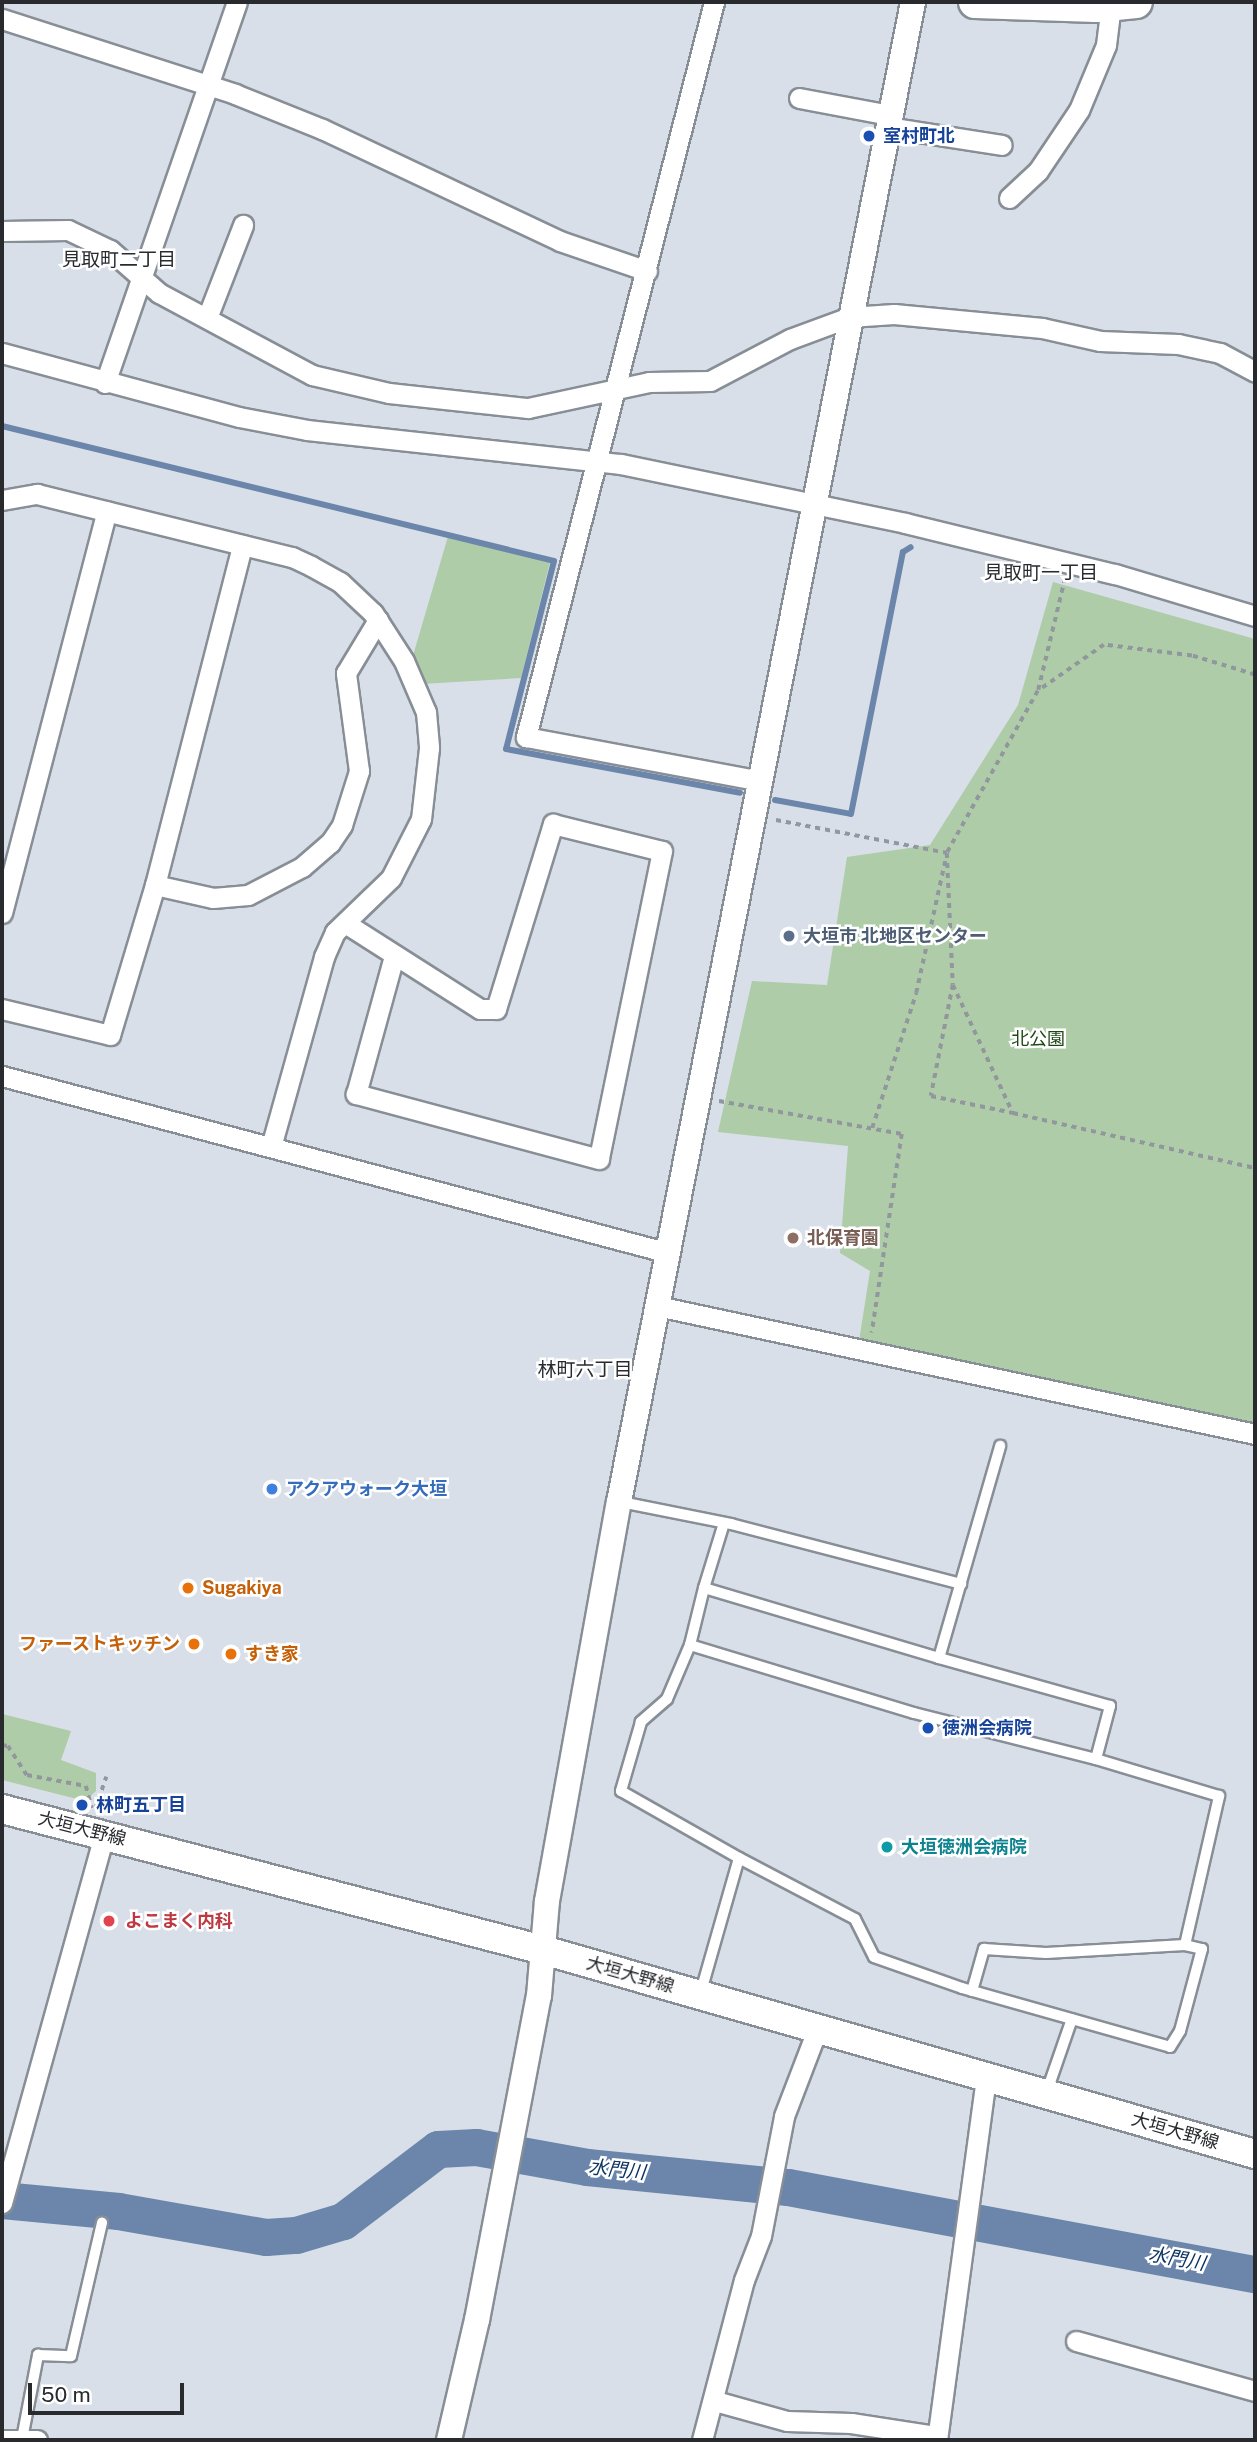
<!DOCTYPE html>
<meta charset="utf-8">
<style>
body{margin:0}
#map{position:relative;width:1257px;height:2442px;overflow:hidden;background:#d8dfe8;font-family:"Public Sans","Noto Sans JP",sans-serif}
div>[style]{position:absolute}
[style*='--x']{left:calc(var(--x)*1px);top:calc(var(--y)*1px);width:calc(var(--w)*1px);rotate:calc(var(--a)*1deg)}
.green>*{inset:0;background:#adcca7}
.stream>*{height:6px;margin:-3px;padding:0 3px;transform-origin:3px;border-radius:3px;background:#6b86aa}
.river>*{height:37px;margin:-18.5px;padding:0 18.5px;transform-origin:18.5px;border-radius:18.5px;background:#6b86aa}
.path>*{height:3.5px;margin-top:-1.75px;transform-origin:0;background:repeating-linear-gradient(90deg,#92979e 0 5px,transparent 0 10px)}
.roads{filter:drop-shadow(2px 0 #888e96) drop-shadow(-2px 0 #888e96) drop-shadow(0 2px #888e96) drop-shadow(0 -2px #888e96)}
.service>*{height:10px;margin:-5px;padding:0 5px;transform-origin:5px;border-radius:5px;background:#fff}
.minor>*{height:19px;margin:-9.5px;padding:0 9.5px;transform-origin:9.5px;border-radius:9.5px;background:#fff}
.tertiary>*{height:24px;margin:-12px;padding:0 12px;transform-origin:12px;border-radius:12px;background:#fff}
.secondary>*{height:28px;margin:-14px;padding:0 14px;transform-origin:14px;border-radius:14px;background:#fff}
.primary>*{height:32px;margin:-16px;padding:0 16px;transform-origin:16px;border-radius:16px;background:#fff}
.dots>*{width:19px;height:19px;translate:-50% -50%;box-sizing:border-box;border:4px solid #fff;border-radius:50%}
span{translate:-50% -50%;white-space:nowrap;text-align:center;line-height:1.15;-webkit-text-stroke:5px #fff;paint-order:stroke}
.transit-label{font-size:18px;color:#164399;font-weight:700}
.left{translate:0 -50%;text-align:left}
.service-label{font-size:18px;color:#4e5e75;font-weight:700}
.park-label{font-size:18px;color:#1d4816}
.education-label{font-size:18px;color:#785e54;font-weight:700}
.shop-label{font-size:18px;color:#366cbe;font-weight:700}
.food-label{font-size:18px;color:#c56008;font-weight:700}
.right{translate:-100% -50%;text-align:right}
.street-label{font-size:18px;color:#282a2e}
.culture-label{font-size:18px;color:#0d838f;font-weight:700}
.health-label{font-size:18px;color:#be3a42;font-weight:700}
.neighbourhood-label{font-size:19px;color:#282a2e}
.water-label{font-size:19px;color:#0c3362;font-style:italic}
.frame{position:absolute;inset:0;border:4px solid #282a2e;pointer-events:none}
.scale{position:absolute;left:28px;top:2383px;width:156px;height:32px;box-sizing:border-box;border:4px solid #282a2e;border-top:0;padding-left:9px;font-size:21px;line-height:24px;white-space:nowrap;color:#282a2e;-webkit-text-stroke:5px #fff;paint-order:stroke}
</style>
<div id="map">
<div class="green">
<div style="clip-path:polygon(449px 533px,550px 562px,521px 678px,422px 684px,412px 659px)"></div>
<div style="clip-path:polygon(1053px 582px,1255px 639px,1255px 1428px,859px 1341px,870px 1271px,840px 1253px,848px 1146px,718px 1132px,752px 981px,827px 985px,847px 857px,930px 845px,1018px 705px)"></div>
<div style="clip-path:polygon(2px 1714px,71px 1731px,61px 1760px,96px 1773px,96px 1791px,85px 1801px,2px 1780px)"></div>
</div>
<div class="stream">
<div style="--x:2;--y:426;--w:568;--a:13.74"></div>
<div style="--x:554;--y:561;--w:194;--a:104.3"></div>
<div style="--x:506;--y:749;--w:238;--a:10.6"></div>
<div style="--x:775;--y:800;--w:77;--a:10.4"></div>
<div style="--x:851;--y:814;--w:267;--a:-78.8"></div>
<div style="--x:903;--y:552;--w:9;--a:-32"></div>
</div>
<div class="river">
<div style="--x:2;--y:2200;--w:117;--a:5.4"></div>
<div style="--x:118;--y:2211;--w:150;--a:10"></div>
<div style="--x:266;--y:2237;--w:30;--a:-4"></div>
<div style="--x:296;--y:2235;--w:49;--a:-16.6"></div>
<div style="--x:343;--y:2221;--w:119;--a:-37.2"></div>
<div style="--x:438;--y:2149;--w:38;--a:-3"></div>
<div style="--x:476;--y:2147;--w:113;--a:10.2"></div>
<div style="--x:587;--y:2167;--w:202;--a:5.7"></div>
<div style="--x:788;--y:2187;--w:475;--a:10.6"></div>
</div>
<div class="path">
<div style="--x:1255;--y:675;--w:66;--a:-163.2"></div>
<div style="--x:1192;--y:656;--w:89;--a:-172.9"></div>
<div style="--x:1104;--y:645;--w:80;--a:145.1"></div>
<div style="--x:1038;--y:691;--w:186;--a:119.3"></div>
<div style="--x:947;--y:853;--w:132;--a:87.4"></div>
<div style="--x:953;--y:985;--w:141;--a:64.9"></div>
<div style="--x:1013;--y:1113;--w:248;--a:12.8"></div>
<div style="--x:1038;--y:690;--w:111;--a:-76.5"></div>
<div style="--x:776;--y:820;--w:174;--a:10.9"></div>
<div style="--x:953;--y:985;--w:113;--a:101.2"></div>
<div style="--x:931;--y:1096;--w:84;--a:11.7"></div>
<div style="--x:719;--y:1101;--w:186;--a:10.2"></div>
<div style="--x:902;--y:1134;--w:201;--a:98.6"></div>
<div style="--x:872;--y:1128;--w:142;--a:-71.9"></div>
<div style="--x:916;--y:993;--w:135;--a:-77.6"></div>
<div style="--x:2;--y:1745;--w:6;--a:9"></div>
<div style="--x:8;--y:1746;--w:35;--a:57"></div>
<div style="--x:27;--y:1775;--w:60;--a:10.6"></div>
<div style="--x:86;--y:1786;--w:23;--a:75"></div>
<div style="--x:95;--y:1809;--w:34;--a:-71"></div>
</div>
<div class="roads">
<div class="service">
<div style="--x:621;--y:1502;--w:112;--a:11.3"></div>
<div style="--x:731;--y:1524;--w:238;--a:14.6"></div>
<div style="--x:704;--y:1588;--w:68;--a:-72.9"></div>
<div style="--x:690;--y:1645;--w:59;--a:113.1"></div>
<div style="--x:667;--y:1699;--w:35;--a:139"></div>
<div style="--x:641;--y:1722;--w:72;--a:106.2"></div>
<div style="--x:621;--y:1791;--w:136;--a:29.6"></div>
<div style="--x:739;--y:1858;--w:138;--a:105.9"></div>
<div style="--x:939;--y:1658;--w:245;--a:-163.4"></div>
<div style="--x:704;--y:1588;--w:59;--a:103.8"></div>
<div style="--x:690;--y:1645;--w:234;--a:16.9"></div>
<div style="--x:914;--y:1713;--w:188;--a:14.2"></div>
<div style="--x:1096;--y:1759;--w:55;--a:-75.2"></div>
<div style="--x:1110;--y:1706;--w:178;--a:-164.3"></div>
<div style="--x:939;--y:1658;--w:221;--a:-73.9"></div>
<div style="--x:739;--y:1858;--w:131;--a:27.7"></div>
<div style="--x:855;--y:1919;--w:42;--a:63.4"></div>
<div style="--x:874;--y:1957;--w:93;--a:19.4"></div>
<div style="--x:962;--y:1988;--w:216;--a:15.8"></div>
<div style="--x:1170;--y:2047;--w:19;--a:-58"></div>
<div style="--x:1180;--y:2031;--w:85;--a:-75"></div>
<div style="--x:1202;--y:1949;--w:17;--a:-167"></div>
<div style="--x:972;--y:1991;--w:44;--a:-74.1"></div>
<div style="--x:984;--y:1949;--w:62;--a:3.7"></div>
<div style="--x:1046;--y:1953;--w:139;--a:-3.3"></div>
<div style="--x:1185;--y:1945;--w:153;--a:-77.1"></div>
<div style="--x:1219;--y:1796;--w:128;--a:-163.3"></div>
<div style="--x:1047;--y:2091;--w:76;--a:-70.9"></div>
<div style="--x:22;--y:2439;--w:86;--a:-79.2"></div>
<div style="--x:38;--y:2355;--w:33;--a:2"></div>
<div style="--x:71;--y:2356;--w:137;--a:-76.9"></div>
</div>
<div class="minor">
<div style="--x:714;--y:2;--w:759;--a:104.35"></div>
<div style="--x:526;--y:737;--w:240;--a:10.6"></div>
<div style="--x:2;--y:19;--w:245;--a:17.8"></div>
<div style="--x:235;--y:94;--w:94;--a:21.9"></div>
<div style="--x:322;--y:129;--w:263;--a:25.2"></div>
<div style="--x:560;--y:241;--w:92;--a:19"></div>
<div style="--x:799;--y:98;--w:93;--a:10.6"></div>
<div style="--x:887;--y:127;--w:116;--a:8.9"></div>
<div style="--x:1009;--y:198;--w:40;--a:-43"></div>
<div style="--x:1038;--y:171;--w:73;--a:-56.1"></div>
<div style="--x:1079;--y:110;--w:70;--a:-67.4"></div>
<div style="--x:1106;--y:45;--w:41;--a:-83"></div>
<div style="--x:2;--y:231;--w:66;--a:-0.9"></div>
<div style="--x:68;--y:230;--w:47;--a:25.5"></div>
<div style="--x:110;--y:250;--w:65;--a:41.3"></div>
<div style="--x:159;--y:293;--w:174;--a:28.2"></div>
<div style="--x:312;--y:375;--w:79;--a:13.2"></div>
<div style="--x:389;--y:393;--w:140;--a:6.2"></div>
<div style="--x:528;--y:408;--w:124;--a:-12.1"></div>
<div style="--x:649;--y:382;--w:61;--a:-0.9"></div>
<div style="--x:710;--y:381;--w:90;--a:-27.7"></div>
<div style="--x:790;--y:339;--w:63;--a:-20.4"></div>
<div style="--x:849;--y:317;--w:45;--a:-3.8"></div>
<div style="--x:894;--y:314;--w:149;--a:5.4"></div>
<div style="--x:1042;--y:328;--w:59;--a:12.6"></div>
<div style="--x:1100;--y:341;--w:78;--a:2.2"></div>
<div style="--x:1178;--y:344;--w:43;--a:12.1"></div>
<div style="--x:1220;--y:353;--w:40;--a:28"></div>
<div style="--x:207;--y:318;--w:100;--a:-68.8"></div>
<div style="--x:2;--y:353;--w:245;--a:15.1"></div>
<div style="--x:239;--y:417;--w:69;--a:10.8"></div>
<div style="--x:307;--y:430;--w:316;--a:6.2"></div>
<div style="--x:621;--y:464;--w:290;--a:11.7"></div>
<div style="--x:905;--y:523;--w:216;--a:13.7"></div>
<div style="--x:1115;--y:574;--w:146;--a:16.7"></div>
<div style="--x:105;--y:383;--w:403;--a:-70.9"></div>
<div style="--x:2;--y:500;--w:36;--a:-10"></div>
<div style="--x:37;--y:494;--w:263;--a:13.9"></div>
<div style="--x:292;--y:557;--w:21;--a:25"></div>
<div style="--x:311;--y:566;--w:33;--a:29"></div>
<div style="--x:340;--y:582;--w:45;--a:43.2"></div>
<div style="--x:373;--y:613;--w:57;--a:57.1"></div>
<div style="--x:404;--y:661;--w:56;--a:66.7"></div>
<div style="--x:426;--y:712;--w:36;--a:85"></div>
<div style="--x:429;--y:748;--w:71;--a:96.4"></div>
<div style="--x:421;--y:819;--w:66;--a:117"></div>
<div style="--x:391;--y:878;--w:78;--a:136"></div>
<div style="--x:335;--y:932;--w:27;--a:114"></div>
<div style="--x:324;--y:957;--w:197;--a:105.6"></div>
<div style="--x:155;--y:885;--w:59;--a:12.6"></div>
<div style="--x:213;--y:898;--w:35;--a:-5"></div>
<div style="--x:248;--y:895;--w:61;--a:-27.4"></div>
<div style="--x:302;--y:867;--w:37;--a:-41"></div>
<div style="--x:330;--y:843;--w:22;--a:-56"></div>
<div style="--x:342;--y:825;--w:57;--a:-72.5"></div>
<div style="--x:359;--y:771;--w:99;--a:-97.6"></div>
<div style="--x:346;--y:673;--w:62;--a:-58.9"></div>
<div style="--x:2;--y:913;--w:415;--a:-75.4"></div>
<div style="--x:345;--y:923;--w:160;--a:32.5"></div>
<div style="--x:480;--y:1009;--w:16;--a:0"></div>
<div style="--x:496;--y:1009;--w:194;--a:-72.9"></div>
<div style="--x:553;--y:824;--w:112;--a:13.9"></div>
<div style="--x:662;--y:851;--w:314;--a:101.6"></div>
<div style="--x:599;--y:1159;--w:252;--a:-165"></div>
<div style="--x:356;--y:1094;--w:143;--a:-74.6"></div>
<div style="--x:2;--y:1009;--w:111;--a:13.5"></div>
<div style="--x:110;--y:1035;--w:157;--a:-73.3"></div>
<div style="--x:155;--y:885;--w:351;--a:-75.6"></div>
<div style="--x:2;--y:1076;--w:690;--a:14.86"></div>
<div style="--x:657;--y:1306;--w:612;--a:12.08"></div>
<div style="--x:2;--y:2203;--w:383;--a:-74.5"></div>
<div style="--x:1076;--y:2341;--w:186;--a:15.6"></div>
<div style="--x:715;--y:2401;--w:75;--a:15.5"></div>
<div style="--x:787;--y:2421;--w:64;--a:1.8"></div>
<div style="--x:851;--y:2423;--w:85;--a:8.8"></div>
<div style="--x:2;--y:2440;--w:35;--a:0"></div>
<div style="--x:702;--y:2440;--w:165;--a:-75.3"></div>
<div style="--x:744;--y:2280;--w:47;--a:-68.9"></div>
<div style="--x:761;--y:2236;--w:122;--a:-79.1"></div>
<div style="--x:784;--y:2116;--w:92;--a:-69"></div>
<div style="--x:937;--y:2440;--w:365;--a:-82.3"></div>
</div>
<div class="tertiary">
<div style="--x:449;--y:2440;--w:123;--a:-76.9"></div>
<div style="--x:477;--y:2320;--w:330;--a:-79.2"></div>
<div style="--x:539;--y:1996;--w:95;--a:-85.2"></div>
<div style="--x:547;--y:1901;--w:405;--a:-79.8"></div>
<div style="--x:619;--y:1502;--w:1529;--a:-78.91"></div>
</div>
<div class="secondary">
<div style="--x:2;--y:1809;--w:559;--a:14.61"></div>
<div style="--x:543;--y:1950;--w:741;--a:15.99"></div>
</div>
<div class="primary">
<div style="--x:975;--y:2;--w:121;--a:1.9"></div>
<div style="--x:1096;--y:6;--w:40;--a:-5.7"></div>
</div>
</div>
<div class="dots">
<div style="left:869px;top:136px;background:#1a4fb4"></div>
<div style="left:789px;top:936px;background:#5c6f8a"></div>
<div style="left:793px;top:1238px;background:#8d6e63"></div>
<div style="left:272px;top:1489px;background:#3f7fe0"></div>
<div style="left:188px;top:1588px;background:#e8710a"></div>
<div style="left:194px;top:1644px;background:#e8710a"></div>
<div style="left:231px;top:1654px;background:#e8710a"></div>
<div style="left:928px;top:1728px;background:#1a4fb4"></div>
<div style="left:82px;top:1805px;background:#1a4fb4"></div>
<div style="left:887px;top:1847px;background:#0f9aa8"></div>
<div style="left:109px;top:1921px;background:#e0444e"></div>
</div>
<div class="transit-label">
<span class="left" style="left:883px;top:136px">室村町北</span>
<span class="left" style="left:942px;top:1728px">徳洲会病院</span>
<span class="left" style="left:96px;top:1805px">林町五丁目</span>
</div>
<div class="service-label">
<span class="left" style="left:803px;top:936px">大垣市 北地区センター</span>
</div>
<div class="park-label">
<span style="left:1038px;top:1039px">北公園</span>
</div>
<div class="education-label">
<span class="left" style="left:807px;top:1238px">北保育園</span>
</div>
<div class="shop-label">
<span class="left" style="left:286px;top:1489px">アクアウォーク大垣</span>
</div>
<div class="food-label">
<span class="left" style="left:202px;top:1588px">Sugakiya</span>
<span class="right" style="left:180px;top:1644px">ファーストキッチン</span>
<span class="left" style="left:245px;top:1654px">すき家</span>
</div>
<div class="street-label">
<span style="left:82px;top:1829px;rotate:14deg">大垣大野線</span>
<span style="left:630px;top:1975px;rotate:16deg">大垣大野線</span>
<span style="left:1175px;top:2131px;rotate:16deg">大垣大野線</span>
</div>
<div class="culture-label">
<span class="left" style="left:901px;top:1847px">大垣徳洲会病院</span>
</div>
<div class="health-label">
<span class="left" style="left:125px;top:1921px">よこまく内科</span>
</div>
<div class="neighbourhood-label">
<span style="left:119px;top:260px">見取町二丁目</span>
<span style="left:1041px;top:573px">見取町一丁目</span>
<span style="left:585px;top:1370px">林町六丁目</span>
</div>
<div class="water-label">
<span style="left:617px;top:2170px;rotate:6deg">水門川</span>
<span style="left:1177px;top:2259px;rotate:10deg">水門川</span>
</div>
<div class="frame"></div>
<div class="scale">50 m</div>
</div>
